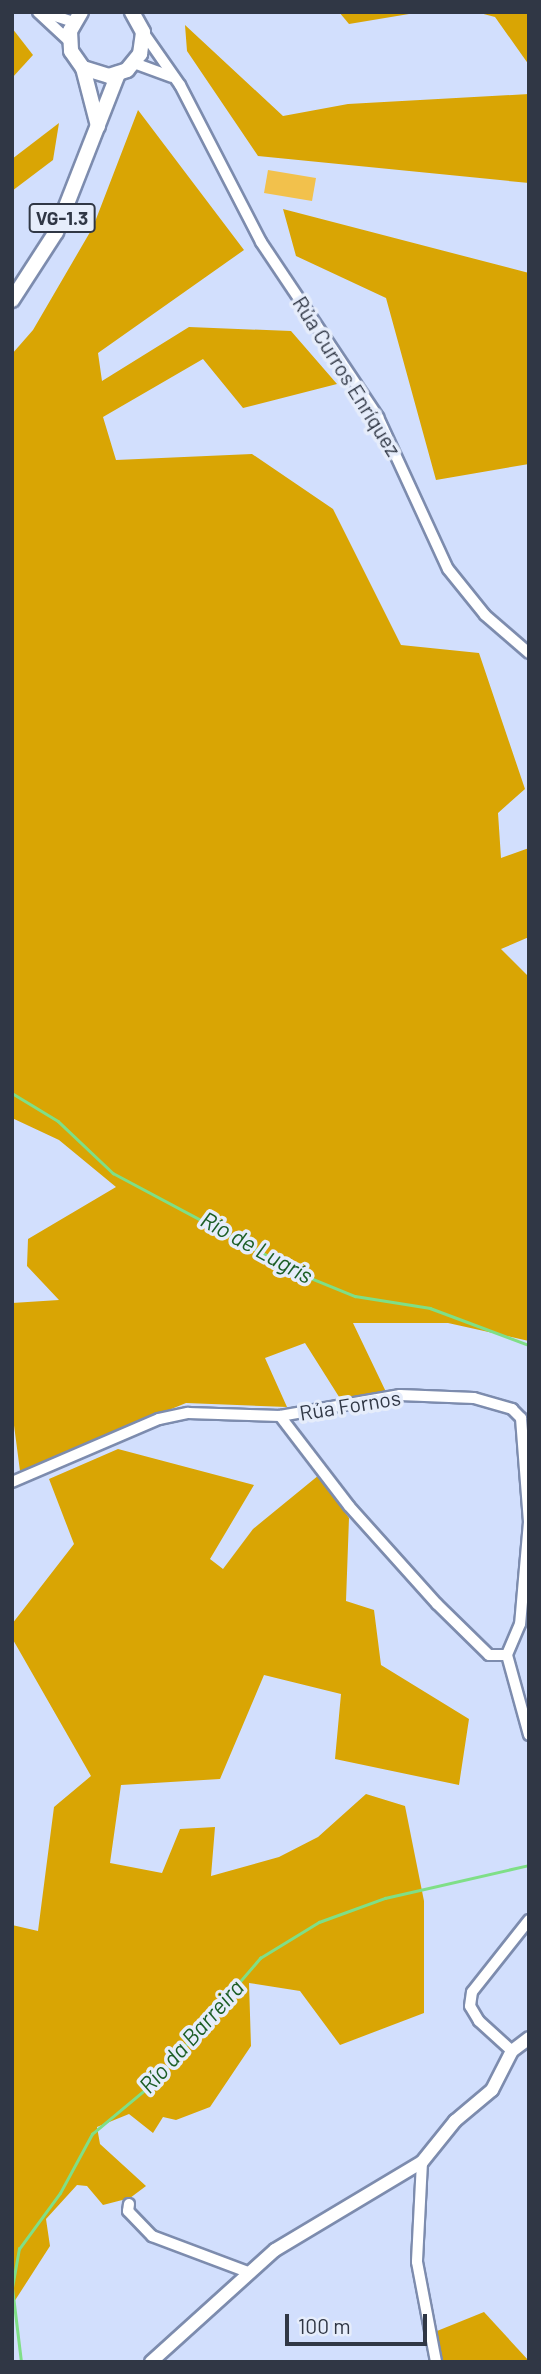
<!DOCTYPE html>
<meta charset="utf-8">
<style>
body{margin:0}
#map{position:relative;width:541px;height:2374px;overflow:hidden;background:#d2dffd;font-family:Barlow,sans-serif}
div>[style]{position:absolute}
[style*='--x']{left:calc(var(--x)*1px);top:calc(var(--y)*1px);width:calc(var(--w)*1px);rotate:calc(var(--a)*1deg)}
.green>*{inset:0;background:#f2c14c}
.forest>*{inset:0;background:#d9a504}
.stream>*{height:2.5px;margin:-1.25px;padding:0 1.25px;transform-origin:1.25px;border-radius:1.25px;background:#7fdf87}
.roads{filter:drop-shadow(2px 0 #7d8cae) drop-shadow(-2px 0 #7d8cae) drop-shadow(0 2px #7d8cae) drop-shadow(0 -2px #7d8cae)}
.minor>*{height:10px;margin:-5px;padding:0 5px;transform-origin:5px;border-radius:5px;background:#fff}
.major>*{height:12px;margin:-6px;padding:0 6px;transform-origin:6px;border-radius:6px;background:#fff}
.highway>*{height:14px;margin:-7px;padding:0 7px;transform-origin:7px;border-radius:7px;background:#fff}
span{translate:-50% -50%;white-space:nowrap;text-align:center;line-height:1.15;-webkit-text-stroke:7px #e6edfb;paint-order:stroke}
.shield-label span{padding:2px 5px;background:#e6edfb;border:2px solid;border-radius:5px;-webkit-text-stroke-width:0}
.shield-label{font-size:19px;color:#303745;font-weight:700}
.street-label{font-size:21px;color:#303745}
.water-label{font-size:23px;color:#1c5e26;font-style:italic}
.frame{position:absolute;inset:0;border:14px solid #303745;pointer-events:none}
.scale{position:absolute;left:285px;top:2314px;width:142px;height:32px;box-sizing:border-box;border:4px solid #303745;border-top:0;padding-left:9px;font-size:21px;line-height:24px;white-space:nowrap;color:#303745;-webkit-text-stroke:5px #e6edfb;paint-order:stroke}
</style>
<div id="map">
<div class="green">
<div style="clip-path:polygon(268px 170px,316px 178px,312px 201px,264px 193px)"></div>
</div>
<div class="forest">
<div style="clip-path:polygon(339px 12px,421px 12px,349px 24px)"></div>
<div style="clip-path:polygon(476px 12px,529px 12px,529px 65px,495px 17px)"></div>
<div style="clip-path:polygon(185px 25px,283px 116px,348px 104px,529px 94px,529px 183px,258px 156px,187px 51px)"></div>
<div style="clip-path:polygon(12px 28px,33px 55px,12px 78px)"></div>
<div style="clip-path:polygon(138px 110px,244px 250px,98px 353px,102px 381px,189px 327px,291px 331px,337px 384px,243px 408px,203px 359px,103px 417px,116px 460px,252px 454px,333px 509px,401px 645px,479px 653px,525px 789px,498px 813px,501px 858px,529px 848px,529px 937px,501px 949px,529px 977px,529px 1341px,448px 1323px,353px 1323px,387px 1394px,341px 1400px,305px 1343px,265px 1358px,287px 1407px,186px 1403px,20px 1471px,12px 1410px,12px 1303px,59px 1300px,27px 1266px,28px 1239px,116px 1187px,59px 1140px,12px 1118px,12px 354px,33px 330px,93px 227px)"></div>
<div style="clip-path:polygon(59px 123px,53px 160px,12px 191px,12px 159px)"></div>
<div style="clip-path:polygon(283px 209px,529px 273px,529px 464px,436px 480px,386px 298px,296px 256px)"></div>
<div style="clip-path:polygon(118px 1449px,254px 1485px,210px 1559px,223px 1569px,253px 1529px,319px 1475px,349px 1518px,346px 1601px,374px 1610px,381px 1665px,469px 1719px,459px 1785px,335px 1759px,341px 1694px,264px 1675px,220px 1779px,121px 1785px,110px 1863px,162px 1873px,180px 1829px,215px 1827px,211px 1876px,279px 1857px,318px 1837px,366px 1794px,405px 1806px,424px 1901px,424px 2013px,340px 2045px,300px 1991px,249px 1983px,251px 2046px,210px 2107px,176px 2120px,163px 2117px,153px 2133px,129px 2114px,97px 2127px,100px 2144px,146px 2186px,130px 2198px,103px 2205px,87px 2186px,77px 2185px,46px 2219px,50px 2246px,14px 2302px,12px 1925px,38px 1931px,54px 1807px,91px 1776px,12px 1638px,12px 1624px,74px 1544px,49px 1479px)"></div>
<div style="clip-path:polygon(484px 2312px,529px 2361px,529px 2362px,443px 2362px,437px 2331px)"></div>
</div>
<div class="stream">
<div style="--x:12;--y:1093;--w:54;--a:31.3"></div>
<div style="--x:58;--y:1121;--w:76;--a:43.4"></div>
<div style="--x:113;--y:1173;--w:221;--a:28.1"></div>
<div style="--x:308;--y:1277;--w:51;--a:22"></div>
<div style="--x:355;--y:1296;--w:76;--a:9.1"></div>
<div style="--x:430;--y:1308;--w:106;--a:20.5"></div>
<div style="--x:21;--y:2362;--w:75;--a:-96.9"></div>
<div style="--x:12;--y:2288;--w:40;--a:-80"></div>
<div style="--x:19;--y:2249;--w:69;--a:-53.8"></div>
<div style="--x:60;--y:2193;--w:67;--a:-61.5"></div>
<div style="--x:92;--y:2134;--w:80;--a:-39.9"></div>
<div style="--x:153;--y:2083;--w:165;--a:-49.4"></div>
<div style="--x:260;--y:1958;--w:69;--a:-31.4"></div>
<div style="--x:319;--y:1922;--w:70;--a:-20"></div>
<div style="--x:385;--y:1898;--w:148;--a:-12.9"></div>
</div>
<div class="roads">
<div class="minor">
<div style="--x:38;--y:12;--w:42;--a:43.1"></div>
<div style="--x:43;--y:12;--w:32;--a:18"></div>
<div style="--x:143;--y:32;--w:65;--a:55.1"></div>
<div style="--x:180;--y:85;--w:177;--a:62.7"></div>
<div style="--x:261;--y:242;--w:211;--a:56.2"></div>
<div style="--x:378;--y:417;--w:167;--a:65.3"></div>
<div style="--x:448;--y:569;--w:59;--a:51.2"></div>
<div style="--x:485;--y:615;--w:58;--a:40.8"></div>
<div style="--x:134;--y:63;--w:40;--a:20.2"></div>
<div style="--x:280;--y:1416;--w:113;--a:52.5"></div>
<div style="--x:349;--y:1506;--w:132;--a:48.1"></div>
<div style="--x:437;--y:1604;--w:73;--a:44.4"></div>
<div style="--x:489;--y:1655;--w:18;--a:0"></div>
<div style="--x:12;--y:1482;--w:160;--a:-23.2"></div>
<div style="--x:159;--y:1419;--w:30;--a:-12"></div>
<div style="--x:188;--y:1413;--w:92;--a:1.9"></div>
<div style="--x:280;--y:1416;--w:122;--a:-9.9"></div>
<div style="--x:400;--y:1395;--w:74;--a:2.3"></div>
<div style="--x:474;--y:1398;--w:40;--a:16"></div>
<div style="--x:512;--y:1409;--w:13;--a:45"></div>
<div style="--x:521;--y:1418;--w:104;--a:85.6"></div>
<div style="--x:529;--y:1522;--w:102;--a:95"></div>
<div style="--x:520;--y:1624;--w:34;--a:113"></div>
<div style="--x:507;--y:1655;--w:83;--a:74.6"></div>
<div style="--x:512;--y:2051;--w:45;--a:-137.7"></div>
<div style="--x:479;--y:2021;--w:17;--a:-121"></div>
<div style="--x:470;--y:2006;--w:14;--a:-82"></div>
<div style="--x:472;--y:1992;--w:92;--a:-51.6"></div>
<div style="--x:422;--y:2162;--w:100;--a:92.9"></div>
<div style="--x:417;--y:2262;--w:102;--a:79.2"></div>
<div style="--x:129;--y:2204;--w:7;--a:98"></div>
<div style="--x:128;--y:2211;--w:35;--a:46"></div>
<div style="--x:152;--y:2236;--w:103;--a:20.6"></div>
</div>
<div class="major">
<div style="--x:151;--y:2362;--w:167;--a:-42.1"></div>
<div style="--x:275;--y:2250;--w:171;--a:-30.9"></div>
<div style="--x:422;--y:2162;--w:53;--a:-51.2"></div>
<div style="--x:455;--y:2121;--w:48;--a:-40"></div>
<div style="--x:492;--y:2090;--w:44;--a:-62.9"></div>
<div style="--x:512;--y:2051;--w:21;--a:-37"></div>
</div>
<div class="highway">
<div style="--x:81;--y:12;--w:22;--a:120"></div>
<div style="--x:70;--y:31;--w:20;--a:87"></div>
<div style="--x:71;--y:51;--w:21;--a:55"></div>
<div style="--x:83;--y:68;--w:27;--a:17"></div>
<div style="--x:109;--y:76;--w:19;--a:-18"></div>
<div style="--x:127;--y:70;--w:21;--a:-51"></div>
<div style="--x:140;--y:54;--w:22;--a:-82"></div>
<div style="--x:143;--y:32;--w:23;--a:-119"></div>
<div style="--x:83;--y:68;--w:60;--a:75.5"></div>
<div style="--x:12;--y:300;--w:81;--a:-57.1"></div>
<div style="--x:56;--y:232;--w:170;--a:-68.6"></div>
</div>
</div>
<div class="shield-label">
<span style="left:62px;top:218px">VG-1.3</span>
</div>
<div class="street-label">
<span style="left:347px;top:376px;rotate:58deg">Rúa Curros Enríquez</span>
<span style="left:350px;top:1405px;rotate:-9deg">Rúa Fornos</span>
</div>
<div class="water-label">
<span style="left:257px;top:1247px;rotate:29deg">Río de Lugrís</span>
<span style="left:191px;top:2036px;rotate:-48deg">Río da Barreira</span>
</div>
<div class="frame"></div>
<div class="scale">100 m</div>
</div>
